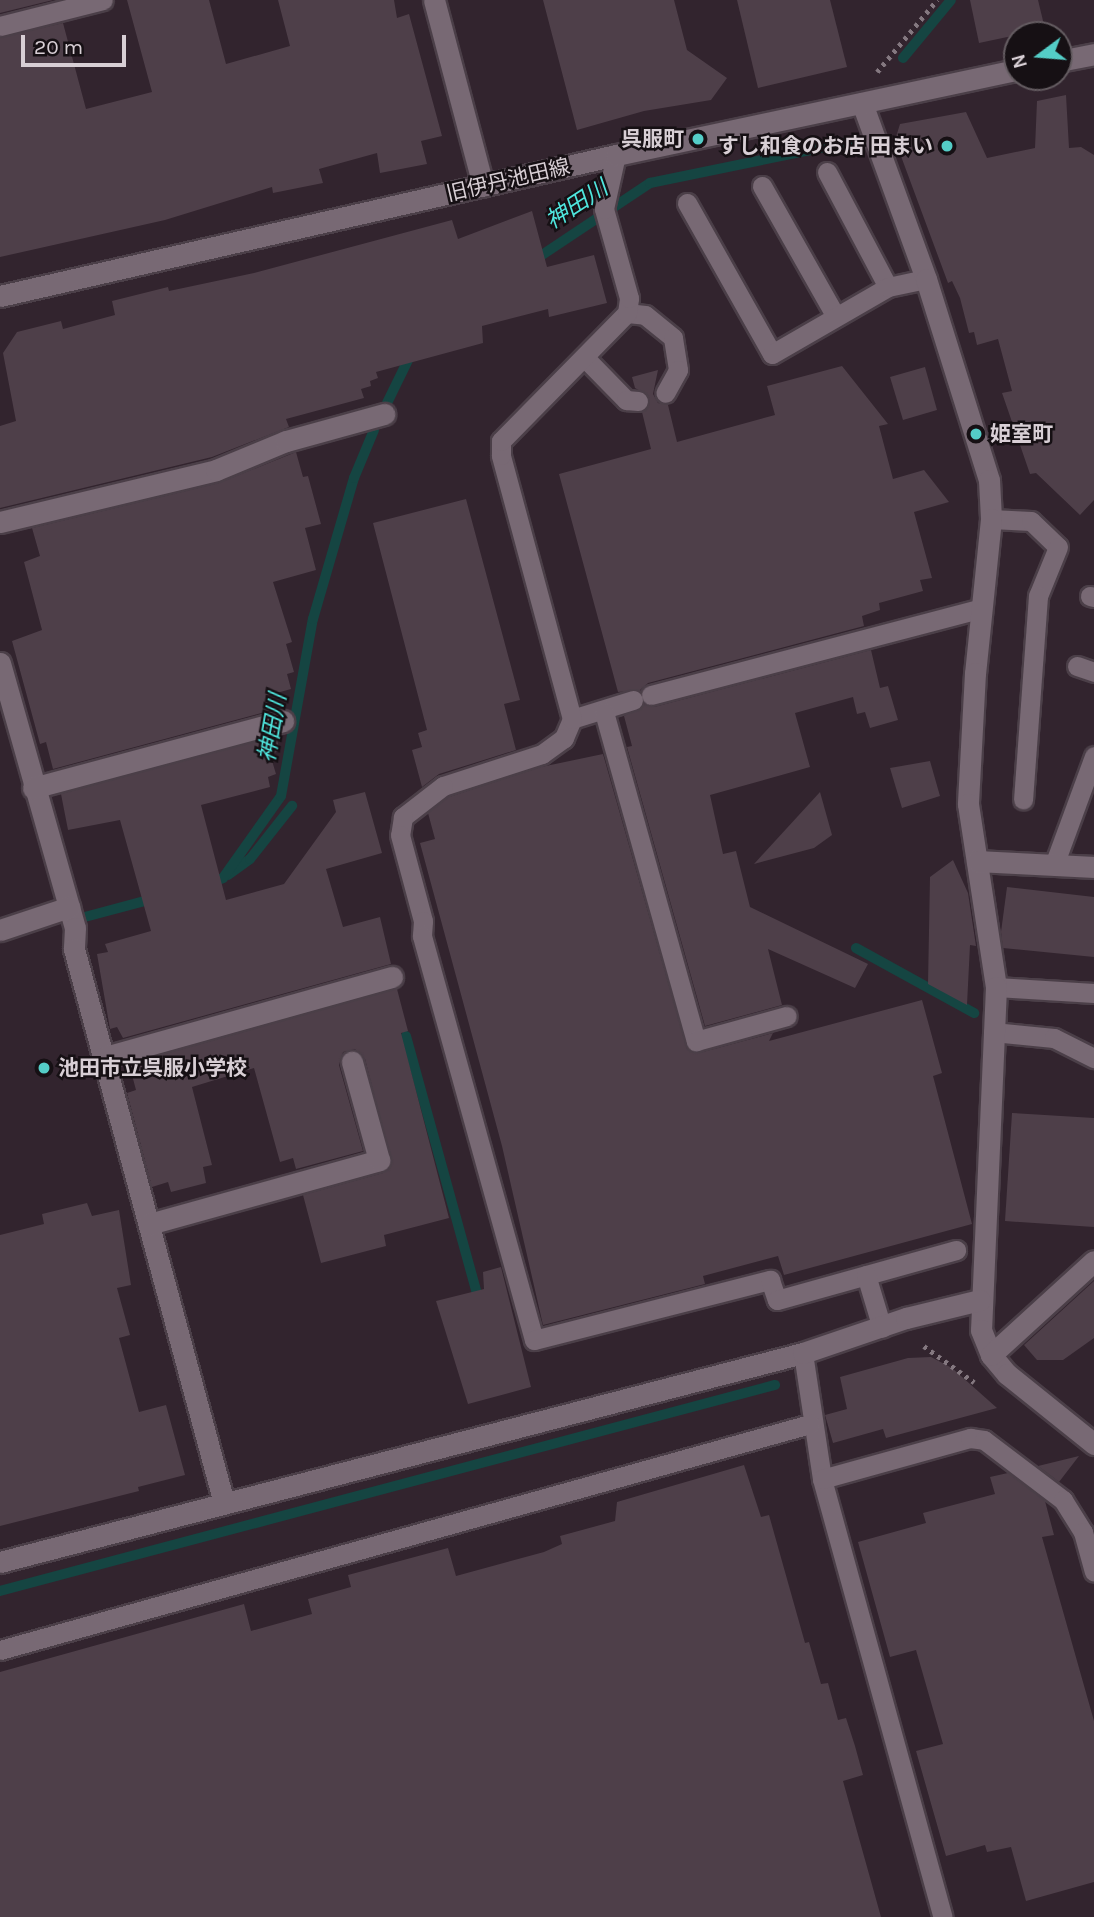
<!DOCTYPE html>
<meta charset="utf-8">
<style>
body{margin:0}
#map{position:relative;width:1094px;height:1917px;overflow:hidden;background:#32242e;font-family:Karla,"Noto Sans JP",sans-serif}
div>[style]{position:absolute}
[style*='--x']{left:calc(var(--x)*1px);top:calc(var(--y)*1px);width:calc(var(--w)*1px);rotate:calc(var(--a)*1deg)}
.stream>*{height:10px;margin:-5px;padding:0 5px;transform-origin:5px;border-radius:5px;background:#154542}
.building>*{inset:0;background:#4e3f49}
.path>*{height:4.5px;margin-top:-2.25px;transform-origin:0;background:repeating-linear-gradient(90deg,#847880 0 3.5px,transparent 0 8.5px)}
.roads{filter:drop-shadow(2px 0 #4b3f48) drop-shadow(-2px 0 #4b3f48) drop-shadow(0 2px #4b3f48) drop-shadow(0 -2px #4b3f48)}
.lane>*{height:19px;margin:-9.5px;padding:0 9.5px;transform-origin:9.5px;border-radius:9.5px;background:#786974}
.street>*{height:21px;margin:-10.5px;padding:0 10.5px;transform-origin:10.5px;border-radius:10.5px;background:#786974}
.secondary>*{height:21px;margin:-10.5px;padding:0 10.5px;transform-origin:10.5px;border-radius:10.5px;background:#786974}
.dots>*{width:19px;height:19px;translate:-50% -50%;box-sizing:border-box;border:4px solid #161014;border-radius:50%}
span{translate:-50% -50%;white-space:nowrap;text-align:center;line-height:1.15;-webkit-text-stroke:5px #161014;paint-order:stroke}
.poi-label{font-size:21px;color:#d8cfd5;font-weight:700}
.right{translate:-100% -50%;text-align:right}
.left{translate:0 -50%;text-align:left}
.street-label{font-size:21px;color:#d8cfd5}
.water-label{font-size:23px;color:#4fe6de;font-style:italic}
.north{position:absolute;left:1003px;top:21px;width:70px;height:70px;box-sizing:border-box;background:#161014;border:2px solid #645c61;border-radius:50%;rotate:254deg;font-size:19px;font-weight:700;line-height:28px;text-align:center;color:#d8cfd5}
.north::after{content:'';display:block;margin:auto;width:24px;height:32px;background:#54cdc7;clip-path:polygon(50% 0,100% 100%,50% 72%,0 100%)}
.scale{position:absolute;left:21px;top:35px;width:105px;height:32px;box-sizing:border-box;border:4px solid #d8cfd5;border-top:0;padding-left:9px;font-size:21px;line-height:24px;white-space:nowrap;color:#d8cfd5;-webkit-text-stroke:5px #161014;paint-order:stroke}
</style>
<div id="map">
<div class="stream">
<div style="--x:903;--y:58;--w:75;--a:-50.4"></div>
<div style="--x:533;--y:261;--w:141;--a:-33.7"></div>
<div style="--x:650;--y:183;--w:204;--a:-11.6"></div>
<div style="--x:387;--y:403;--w:57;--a:-63.9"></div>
<div style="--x:228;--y:875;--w:27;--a:-36"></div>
<div style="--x:250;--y:859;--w:68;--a:-51.6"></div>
<div style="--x:209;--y:884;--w:15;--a:-23"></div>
<div style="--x:223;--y:878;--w:100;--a:-54.7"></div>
<div style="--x:281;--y:796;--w:180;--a:-79.8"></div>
<div style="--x:313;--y:619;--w:147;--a:-73.8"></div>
<div style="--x:354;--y:478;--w:52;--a:-67.4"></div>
<div style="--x:81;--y:918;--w:78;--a:-14.9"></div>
<div style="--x:856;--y:948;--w:135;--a:28.8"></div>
<div style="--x:406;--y:1036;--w:278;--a:74.6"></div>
<div style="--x:0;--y:1591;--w:802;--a:-14.89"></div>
</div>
<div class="building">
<div style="clip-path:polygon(0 0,53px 0,0 13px)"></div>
<div style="clip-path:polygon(127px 0,209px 0,226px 64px,290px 46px,278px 0,394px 0,397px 18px,409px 14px,442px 136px,421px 141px,427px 164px,380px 173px,377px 153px,319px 169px,323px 183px,273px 193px,272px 187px,165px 220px,0 257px,0 38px,63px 23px,86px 109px,152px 92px)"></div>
<div style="clip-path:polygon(543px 0,674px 0,687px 50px,727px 78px,711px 100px,644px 111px,577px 130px)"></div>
<div style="clip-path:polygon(737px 0,830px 0,847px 67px,758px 88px)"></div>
<div style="clip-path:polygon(970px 0,1038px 0,1045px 29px,979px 43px)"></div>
<div style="clip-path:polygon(1066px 95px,1069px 148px,1081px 147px,1094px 155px,1094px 500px,1080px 515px,1036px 473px,1030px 474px,1002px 393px,1012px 391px,998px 339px,977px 345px,974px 332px,969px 333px,960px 298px,952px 281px,948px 283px,895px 140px,900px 124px,966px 112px,987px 158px,1035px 148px,1037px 101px)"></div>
<div style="clip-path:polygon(532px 211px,547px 267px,594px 255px,607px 303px,549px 317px,548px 309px,482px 326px,483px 343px,376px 372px,378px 378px,370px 381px,371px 386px,361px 389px,364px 398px,286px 419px,289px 427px,212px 457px,0 508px,0 426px,16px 421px,3px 353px,17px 332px,61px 321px,63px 329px,115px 315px,112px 301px,168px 287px,169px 291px,254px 273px,452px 220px,458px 239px)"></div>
<div style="clip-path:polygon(842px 366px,888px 424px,879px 426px,893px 479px,924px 470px,949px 502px,914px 512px,932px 578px,920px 580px,923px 591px,879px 603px,880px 610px,862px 616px,864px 626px,648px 683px,640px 690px,618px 692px,559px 474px,651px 449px,642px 412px,648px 407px,649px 396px,635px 388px,632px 377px,658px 370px,653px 394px,658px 403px,668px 405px,677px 442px,775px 415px,767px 386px)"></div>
<div style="clip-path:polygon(925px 367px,937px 410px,903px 420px,890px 377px)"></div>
<div style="clip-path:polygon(296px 452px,303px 477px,308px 476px,321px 524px,305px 528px,316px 570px,273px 582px,292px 642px,286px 644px,294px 672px,287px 674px,291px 689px,266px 696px,269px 711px,53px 769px,46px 742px,40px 744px,12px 641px,42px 630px,24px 562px,40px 556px,32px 528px,219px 483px)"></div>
<div style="clip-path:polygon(466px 499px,520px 700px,504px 704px,516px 750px,439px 774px,422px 787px,412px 750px,422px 747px,418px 733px,427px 730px,373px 523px)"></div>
<div style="clip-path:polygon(871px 650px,880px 688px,888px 686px,898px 720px,870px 728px,865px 712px,857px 714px,853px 697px,795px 713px,810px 767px,710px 795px,723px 854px,736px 851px,750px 907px,868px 964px,855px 988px,768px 949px,782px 1005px,705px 1026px,627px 747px,632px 746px,624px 716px,644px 705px,654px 707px)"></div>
<div style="clip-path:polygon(276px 736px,280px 751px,270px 754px,276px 774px,268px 777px,270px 787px,201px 805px,226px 900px,284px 884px,336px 812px,333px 800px,365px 792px,382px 853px,326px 869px,343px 927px,380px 917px,391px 964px,123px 1038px,117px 1027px,110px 1029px,97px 954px,108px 952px,105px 944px,151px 931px,120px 820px,68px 830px,61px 794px)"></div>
<div style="clip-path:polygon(603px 754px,687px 1049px,699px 1053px,773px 1033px,769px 1041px,922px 1000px,942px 1073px,933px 1076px,972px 1224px,784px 1275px,778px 1256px,703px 1276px,705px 1284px,543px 1325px,502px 1146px,420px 843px,435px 839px,428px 813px,449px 797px,541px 767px)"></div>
<div style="clip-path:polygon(930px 761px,940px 796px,902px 808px,890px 768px)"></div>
<div style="clip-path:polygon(820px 792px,832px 835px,814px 848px,754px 864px)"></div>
<div style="clip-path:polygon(953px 860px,968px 893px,976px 946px,970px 945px,967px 1005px,928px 984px,930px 877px)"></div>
<div style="clip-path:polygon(1007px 887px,1094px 897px,1094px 957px,1003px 948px,1001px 932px)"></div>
<div style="clip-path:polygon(397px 989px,408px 1031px,401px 1033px,449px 1218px,384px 1235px,386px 1246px,321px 1263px,303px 1195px,383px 1173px,392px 1163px,365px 1059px,355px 1049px,343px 1052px,339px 1065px,363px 1151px,296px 1169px,293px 1158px,280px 1162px,254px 1068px,192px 1087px,212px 1165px,203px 1167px,206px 1183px,171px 1192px,168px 1182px,152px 1187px,127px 1093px,136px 1090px,129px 1064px)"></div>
<div style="clip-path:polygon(1012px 1113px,1094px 1118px,1094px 1227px,1005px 1221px)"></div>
<div style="clip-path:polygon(87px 1203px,92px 1216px,119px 1210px,131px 1285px,117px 1288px,130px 1335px,119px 1338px,139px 1412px,166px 1405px,185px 1475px,138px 1487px,139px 1491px,0 1526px,0 1235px,44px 1224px,42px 1214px)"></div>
<div style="clip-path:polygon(501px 1267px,531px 1387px,468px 1404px,436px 1301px,484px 1289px,483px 1272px)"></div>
<div style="clip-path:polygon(1094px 1281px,1094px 1338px,1063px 1360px,1037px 1360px,1024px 1345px)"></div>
<div style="clip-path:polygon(931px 1357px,952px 1368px,997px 1408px,886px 1438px,883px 1429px,833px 1443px,825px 1415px,847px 1409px,840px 1377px,908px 1358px)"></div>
<div style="clip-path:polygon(1079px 1456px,1059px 1482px,1038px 1466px)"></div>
<div style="clip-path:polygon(744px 1465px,761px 1517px,769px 1515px,805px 1643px,809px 1642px,821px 1684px,828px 1683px,838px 1720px,846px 1718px,855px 1746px,863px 1775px,843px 1781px,881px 1917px,0 1917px,0 1672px,244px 1604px,251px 1631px,312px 1614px,308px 1599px,351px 1587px,348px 1575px,448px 1548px,456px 1576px,544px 1552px,562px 1544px,560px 1536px,615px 1521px,617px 1502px)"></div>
<div style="clip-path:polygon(1008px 1473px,1045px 1501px,1054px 1535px,1042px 1537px,1094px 1721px,1094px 1882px,1026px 1901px,1011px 1847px,987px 1852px,985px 1845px,946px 1856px,916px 1751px,943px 1744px,916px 1650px,890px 1657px,858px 1542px,926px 1523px,923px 1513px,995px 1494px,990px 1477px)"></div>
</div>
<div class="path">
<div style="--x:877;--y:72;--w:94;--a:-50.2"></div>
<div style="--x:924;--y:1346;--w:62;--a:35.8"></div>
</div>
<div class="roads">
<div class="lane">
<div style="--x:0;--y:26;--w:106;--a:-14.2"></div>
<div style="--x:827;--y:172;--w:130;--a:62.1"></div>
<div style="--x:762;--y:186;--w:150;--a:60.5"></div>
<div style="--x:687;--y:203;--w:173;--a:60.6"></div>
<div style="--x:772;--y:354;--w:134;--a:-30"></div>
<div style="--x:888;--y:287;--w:39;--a:-12"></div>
<div style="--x:627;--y:313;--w:18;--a:6"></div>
<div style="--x:645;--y:315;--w:36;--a:39"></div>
<div style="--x:673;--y:338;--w:32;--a:81"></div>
<div style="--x:678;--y:370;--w:26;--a:119"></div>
<div style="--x:585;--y:358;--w:59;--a:45.7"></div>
<div style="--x:626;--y:400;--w:12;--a:5"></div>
<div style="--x:991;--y:519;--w:40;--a:2.9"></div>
<div style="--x:1031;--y:521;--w:37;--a:44"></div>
<div style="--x:1058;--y:547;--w:53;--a:112.2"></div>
<div style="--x:1038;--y:596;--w:204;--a:94.2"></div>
<div style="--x:1090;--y:596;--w:4;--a:14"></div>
<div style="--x:1077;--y:666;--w:18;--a:19"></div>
<div style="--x:651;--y:695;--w:342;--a:-14.7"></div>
<div style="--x:633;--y:700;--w:64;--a:162.7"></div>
<div style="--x:572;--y:719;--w:21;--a:113"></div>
<div style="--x:564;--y:738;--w:27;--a:144"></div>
<div style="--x:542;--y:754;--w:104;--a:162.1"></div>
<div style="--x:443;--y:786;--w:51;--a:142.2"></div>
<div style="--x:403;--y:817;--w:18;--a:99"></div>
<div style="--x:400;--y:835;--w:89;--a:75"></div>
<div style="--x:423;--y:921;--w:15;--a:94"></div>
<div style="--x:422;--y:936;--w:419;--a:74.5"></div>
<div style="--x:534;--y:1340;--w:244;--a:-14.3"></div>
<div style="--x:770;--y:1280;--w:21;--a:71"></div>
<div style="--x:777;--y:1300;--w:186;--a:-15.6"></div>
<div style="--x:604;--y:712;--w:342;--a:74.4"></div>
<div style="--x:696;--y:1041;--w:94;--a:-15.4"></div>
<div style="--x:572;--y:719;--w:273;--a:-105.1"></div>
<div style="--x:501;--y:455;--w:14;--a:-90"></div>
<div style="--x:501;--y:441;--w:180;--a:-45.5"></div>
<div style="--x:627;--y:313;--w:15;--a:-82"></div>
<div style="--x:629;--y:298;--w:92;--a:-105.7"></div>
<div style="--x:604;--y:209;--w:55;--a:-77.5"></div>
<div style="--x:1054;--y:865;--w:116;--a:-69.8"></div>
<div style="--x:996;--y:987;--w:98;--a:3.5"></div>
<div style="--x:993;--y:1032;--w:61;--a:5.6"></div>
<div style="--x:1054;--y:1038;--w:45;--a:26.6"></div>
<div style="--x:866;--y:1275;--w:55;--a:73.2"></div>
<div style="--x:803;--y:1353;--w:127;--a:81.4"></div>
<div style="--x:822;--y:1479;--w:454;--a:74.6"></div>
<div style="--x:822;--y:1479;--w:154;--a:-15.5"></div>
<div style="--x:970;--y:1438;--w:14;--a:8"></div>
<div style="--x:984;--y:1440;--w:99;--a:37.2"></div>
<div style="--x:1063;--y:1500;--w:38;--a:58"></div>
<div style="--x:1083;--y:1532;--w:41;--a:74.6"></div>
<div style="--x:0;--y:1650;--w:841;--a:-15.59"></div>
</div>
<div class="street">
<div style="--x:434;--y:0;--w:192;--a:75.2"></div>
<div style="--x:862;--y:103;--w:187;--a:70"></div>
<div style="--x:926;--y:279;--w:211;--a:72.6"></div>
<div style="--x:989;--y:480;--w:39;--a:87"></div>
<div style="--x:991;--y:519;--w:155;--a:95.9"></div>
<div style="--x:975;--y:673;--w:131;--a:93.1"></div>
<div style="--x:968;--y:804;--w:185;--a:81.3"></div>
<div style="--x:996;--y:987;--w:343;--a:92.5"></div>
<div style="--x:981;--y:1330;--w:27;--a:68"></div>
<div style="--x:991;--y:1355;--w:25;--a:50"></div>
<div style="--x:1007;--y:1374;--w:112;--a:38.8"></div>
<div style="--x:0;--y:522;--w:222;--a:-13.5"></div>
<div style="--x:216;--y:470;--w:76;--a:-22.5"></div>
<div style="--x:286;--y:441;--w:102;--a:-15.4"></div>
<div style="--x:0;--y:663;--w:275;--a:74.2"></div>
<div style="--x:75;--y:928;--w:21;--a:93"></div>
<div style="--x:74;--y:949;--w:574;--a:74.85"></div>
<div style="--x:33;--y:788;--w:259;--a:-15"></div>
<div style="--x:977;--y:861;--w:117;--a:2.9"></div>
<div style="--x:0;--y:930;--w:73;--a:-18.4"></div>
<div style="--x:105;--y:1057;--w:298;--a:-15.6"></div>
<div style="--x:149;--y:1224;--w:239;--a:-15.5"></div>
<div style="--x:379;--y:1160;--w:102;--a:-105.4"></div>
<div style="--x:991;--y:1355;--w:139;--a:-42.4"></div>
</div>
<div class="secondary">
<div style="--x:1059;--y:61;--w:36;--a:-11"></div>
<div style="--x:0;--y:296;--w:632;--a:-12.89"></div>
<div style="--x:616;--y:155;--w:410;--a:-12"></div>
<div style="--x:0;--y:1562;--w:830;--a:-14.59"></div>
<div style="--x:803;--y:1353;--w:109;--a:-18.8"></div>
<div style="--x:906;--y:1318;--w:76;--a:-13.7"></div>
</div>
</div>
<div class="dots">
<div style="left:698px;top:139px;background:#54cdc7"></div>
<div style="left:947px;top:146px;background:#54cdc7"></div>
<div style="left:976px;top:434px;background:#54cdc7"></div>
<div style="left:44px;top:1068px;background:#54cdc7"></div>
</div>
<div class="poi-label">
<span class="right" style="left:684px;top:139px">呉服町</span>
<span class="right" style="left:933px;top:146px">すし和食のお店 田まい</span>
<span class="left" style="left:990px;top:434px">姫室町</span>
<span class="left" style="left:58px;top:1068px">池田市立呉服小学校</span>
</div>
<div class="street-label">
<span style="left:508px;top:180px;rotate:-13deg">旧伊丹池田線</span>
</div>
<div class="water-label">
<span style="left:577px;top:205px;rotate:-33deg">神田川</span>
<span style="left:273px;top:728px;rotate:-80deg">神田川</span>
</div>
<div class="north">N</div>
<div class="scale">20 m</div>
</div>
